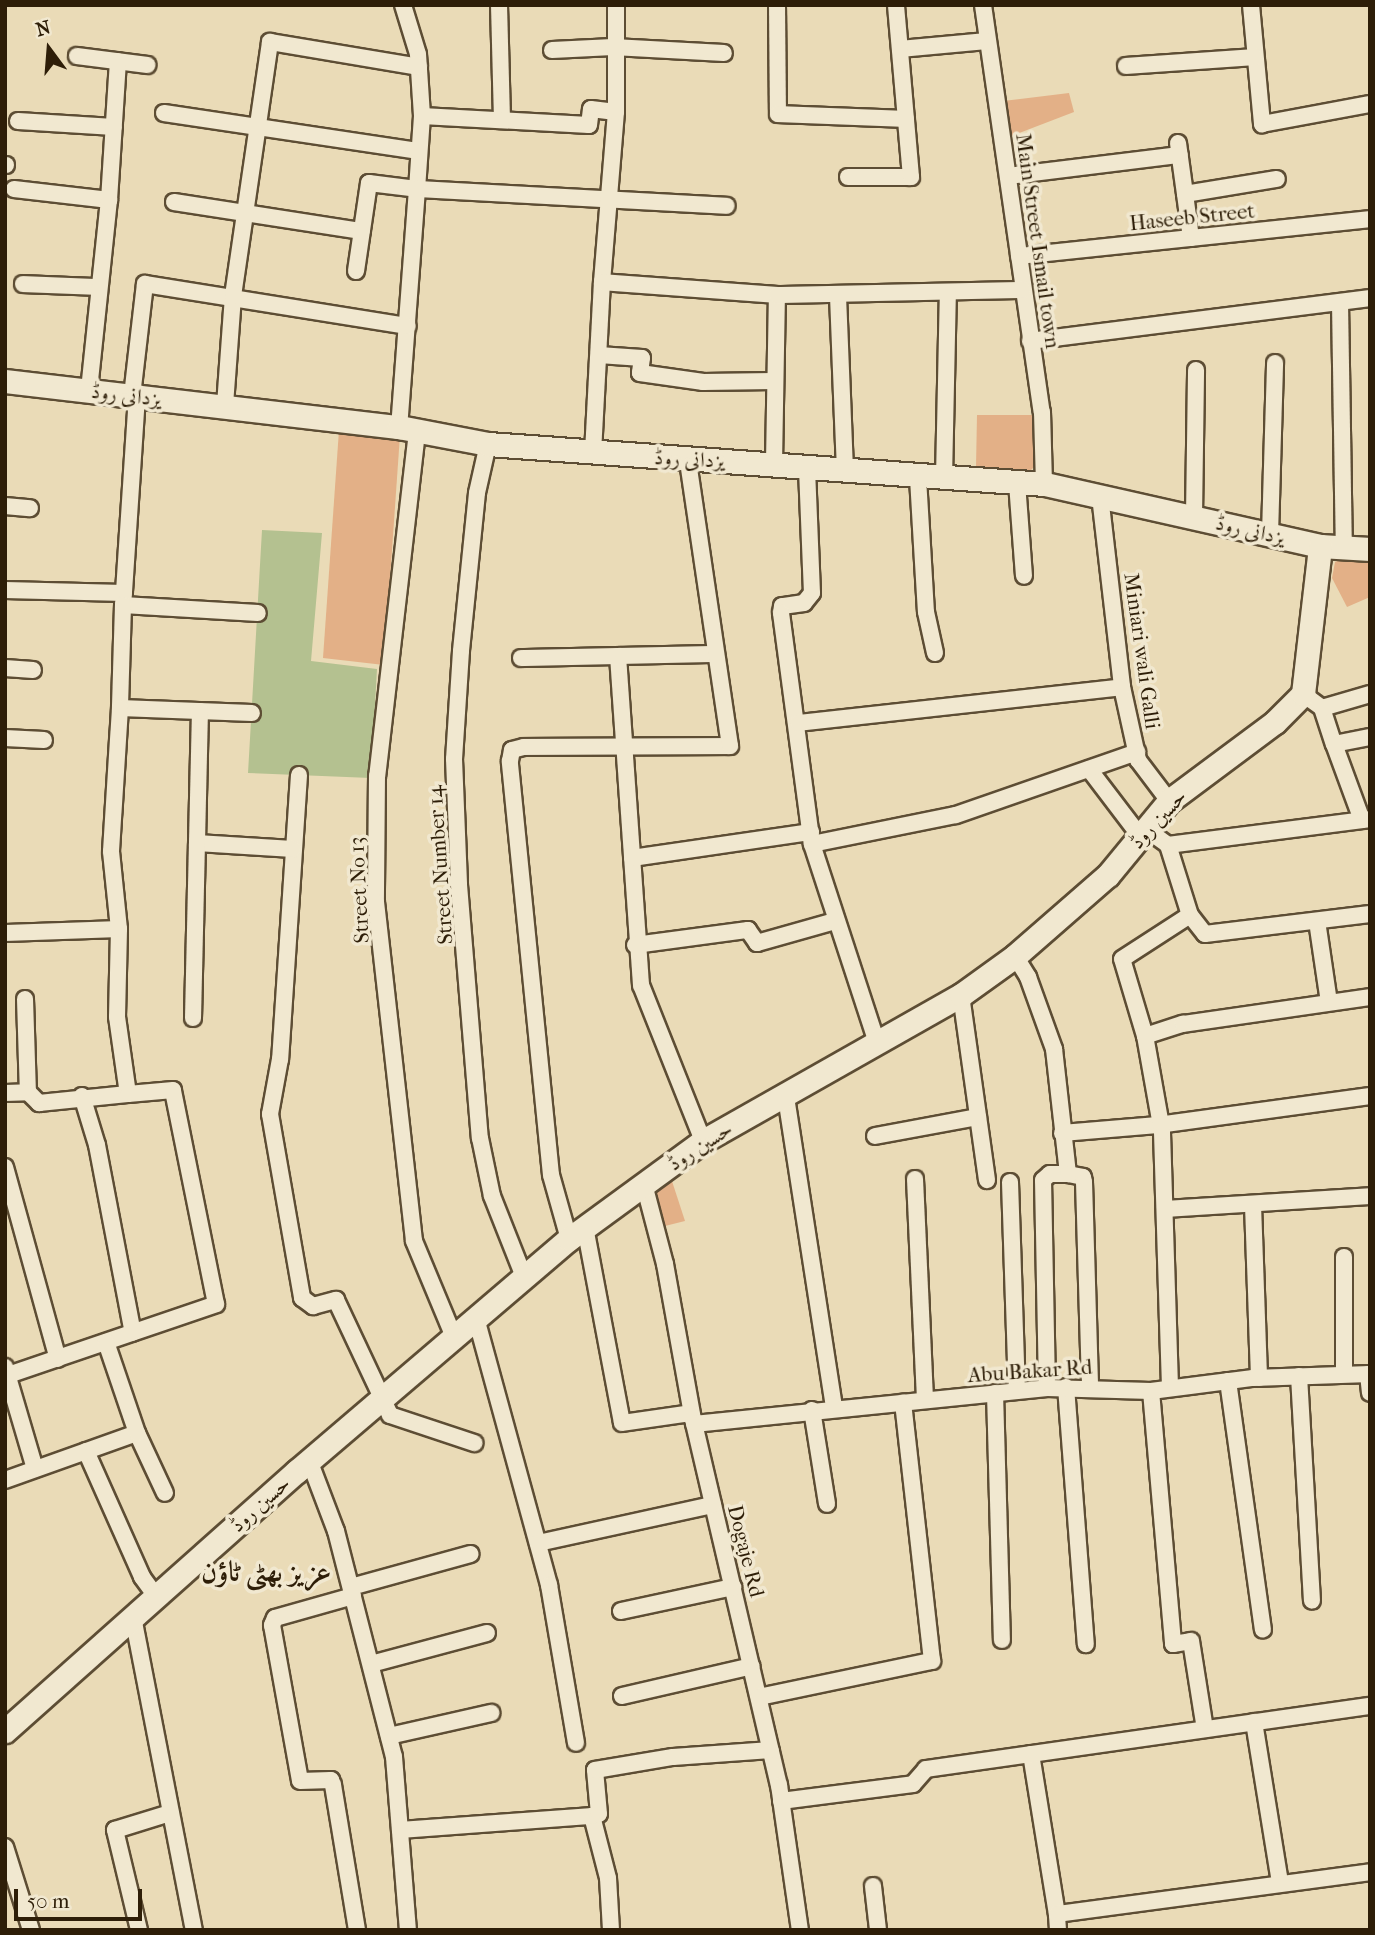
<!DOCTYPE html>
<meta charset="utf-8">
<style>
body{margin:0}
#map{position:relative;width:1375px;height:1935px;overflow:hidden;background:#eadbb7;font-family:"IM FELL French Canon",Amiri,serif}
div>[style]{position:absolute}
[style*='--x']{left:calc(var(--x)*1px);top:calc(var(--y)*1px);width:calc(var(--w)*1px);rotate:calc(var(--a)*1deg)}
.green>*{inset:0;background:#b4c190}
.building>*{inset:0;background:#e3b087}
.roads{filter:drop-shadow(2px 0 #5d4d34) drop-shadow(-2px 0 #5d4d34) drop-shadow(0 2px #5d4d34) drop-shadow(0 -2px #5d4d34)}
.street>*{height:16px;margin:-8px;padding:0 8px;transform-origin:8px;border-radius:8px;background:#f1e8d0}
.secondary>*{height:23px;margin:-11.5px;padding:0 11.5px;transform-origin:11.5px;border-radius:11.5px;background:#f1e8d0}
span{translate:-50% -50%;white-space:nowrap;text-align:center;line-height:1.15;-webkit-text-stroke:7px #f1e8d0;paint-order:stroke}
.street-label{font-size:21px;color:#2e1e08}
.district-label{font-size:28px;color:#2e1e08;font-weight:700}
.frame{position:absolute;inset:0;border:7px solid #2e1e08;pointer-events:none}
.north{position:absolute;left:14px;top:14px;width:70px;height:70px;-webkit-text-stroke:5px #f1e8d0;paint-order:stroke;rotate:344deg;font-size:19px;font-weight:700;line-height:28px;text-align:center;color:#2e1e08}
.north::after{content:'';display:block;margin:auto;width:24px;height:32px;background:#2e1e08;clip-path:polygon(50% 0,100% 100%,50% 72%,0 100%)}
.scale{position:absolute;left:14px;top:1889px;width:128px;height:32px;box-sizing:border-box;border:4px solid #2e1e08;border-top:0;padding-left:9px;font-size:21px;line-height:24px;white-space:nowrap;color:#2e1e08;-webkit-text-stroke:5px #f1e8d0;paint-order:stroke}
</style>
<div id="map">
<div class="green">
<div style="clip-path:polygon(262px 530px,322px 533px,311px 661px,377px 669px,371px 778px,248px 773px)"></div>
</div>
<div class="building">
<div style="clip-path:polygon(1069px 93px,1074px 112px,1009px 137px,1003px 101px)"></div>
<div style="clip-path:polygon(977px 415px,1035px 415px,1036px 465px,1024px 477px,976px 467px)"></div>
<div style="clip-path:polygon(339px 430px,400px 435px,384px 665px,323px 658px)"></div>
<div style="clip-path:polygon(1343px 559px,1370px 560px,1370px 597px,1347px 607px,1332px 578px,1335px 562px)"></div>
<div style="clip-path:polygon(669px 1172px,685px 1221px,661px 1227px,648px 1185px)"></div>
</div>
<div class="roads">
<div class="street">
<div style="--x:403;--y:5;--w:51;--a:73"></div>
<div style="--x:418;--y:54;--w:62;--a:86.3"></div>
<div style="--x:422;--y:116;--w:73;--a:93.9"></div>
<div style="--x:417;--y:189;--w:310;--a:3.1"></div>
<div style="--x:499;--y:5;--w:115;--a:88.5"></div>
<div style="--x:777;--y:5;--w:109;--a:89.5"></div>
<div style="--x:778;--y:114;--w:128;--a:2.2"></div>
<div style="--x:983;--y:5;--w:411;--a:81.8"></div>
<div style="--x:1042;--y:412;--w:72;--a:88.4"></div>
<div style="--x:1251;--y:5;--w:120;--a:84.7"></div>
<div style="--x:1262;--y:124;--w:110;--a:-10.5"></div>
<div style="--x:900;--y:49;--w:87;--a:-5.3"></div>
<div style="--x:552;--y:50;--w:61;--a:-2.8"></div>
<div style="--x:613;--y:47;--w:111;--a:3.1"></div>
<div style="--x:77;--y:56;--w:71;--a:7.3"></div>
<div style="--x:1126;--y:66;--w:129;--a:-4"></div>
<div style="--x:164;--y:113;--w:258;--a:8.5"></div>
<div style="--x:422;--y:116;--w:167;--a:3.1"></div>
<div style="--x:589;--y:125;--w:16;--a:-83"></div>
<div style="--x:591;--y:109;--w:25;--a:7"></div>
<div style="--x:18;--y:121;--w:96;--a:3.6"></div>
<div style="--x:1178;--y:143;--w:96;--a:82.2"></div>
<div style="--x:5;--y:165;--w:1;--a:0"></div>
<div style="--x:1008;--y:176;--w:173;--a:-7"></div>
<div style="--x:848;--y:177;--w:63;--a:0"></div>
<div style="--x:911;--y:177;--w:173;--a:-95"></div>
<div style="--x:14;--y:189;--w:96;--a:6.6"></div>
<div style="--x:1185;--y:194;--w:93;--a:-9.3"></div>
<div style="--x:174;--y:202;--w:190;--a:8.8"></div>
<div style="--x:1019;--y:256;--w:353;--a:-6"></div>
<div style="--x:356;--y:271;--w:89;--a:-81.6"></div>
<div style="--x:369;--y:183;--w:48;--a:7.1"></div>
<div style="--x:417;--y:189;--w:239;--a:94.3"></div>
<div style="--x:602;--y:282;--w:171;--a:-85.3"></div>
<div style="--x:616;--y:112;--w:107;--a:-90"></div>
<div style="--x:23;--y:284;--w:76;--a:2.3"></div>
<div style="--x:838;--y:296;--w:177;--a:87.7"></div>
<div style="--x:1340;--y:302;--w:246;--a:89.1"></div>
<div style="--x:1030;--y:341;--w:343;--a:-7.2"></div>
<div style="--x:599;--y:355;--w:43;--a:4"></div>
<div style="--x:642;--y:358;--w:15;--a:98"></div>
<div style="--x:640;--y:373;--w:64;--a:8.1"></div>
<div style="--x:703;--y:382;--w:71;--a:-0.8"></div>
<div style="--x:89;--y:390;--w:191;--a:-84"></div>
<div style="--x:109;--y:200;--w:139;--a:-86.3"></div>
<div style="--x:132;--y:396;--w:113;--a:-83.4"></div>
<div style="--x:145;--y:284;--w:266;--a:9.1"></div>
<div style="--x:137;--y:396;--w:209;--a:93.8"></div>
<div style="--x:123;--y:605;--w:135;--a:3.4"></div>
<div style="--x:225;--y:405;--w:109;--a:-85.8"></div>
<div style="--x:233;--y:296;--w:257;--a:-81.7"></div>
<div style="--x:270;--y:42;--w:151;--a:9.5"></div>
<div style="--x:417;--y:432;--w:346;--a:96.6"></div>
<div style="--x:377;--y:776;--w:126;--a:90.5"></div>
<div style="--x:376;--y:902;--w:341;--a:83.6"></div>
<div style="--x:414;--y:1241;--w:104;--a:67.4"></div>
<div style="--x:488;--y:444;--w:50;--a:102.7"></div>
<div style="--x:477;--y:493;--w:159;--a:95.8"></div>
<div style="--x:461;--y:651;--w:108;--a:93.7"></div>
<div style="--x:454;--y:759;--w:126;--a:87.7"></div>
<div style="--x:459;--y:885;--w:254;--a:85.3"></div>
<div style="--x:480;--y:1138;--w:59;--a:78.3"></div>
<div style="--x:492;--y:1196;--w:87;--a:68.4"></div>
<div style="--x:593;--y:453;--w:171;--a:-87"></div>
<div style="--x:602;--y:282;--w:175;--a:4.2"></div>
<div style="--x:774;--y:463;--w:168;--a:-89"></div>
<div style="--x:777;--y:295;--w:246;--a:-1.2"></div>
<div style="--x:807;--y:469;--w:124;--a:87.7"></div>
<div style="--x:812;--y:593;--w:13;--a:129"></div>
<div style="--x:804;--y:603;--w:22;--a:172"></div>
<div style="--x:782;--y:606;--w:7;--a:98"></div>
<div style="--x:781;--y:613;--w:233;--a:82.4"></div>
<div style="--x:812;--y:844;--w:209;--a:71.9"></div>
<div style="--x:918;--y:478;--w:134;--a:86.6"></div>
<div style="--x:926;--y:612;--w:42;--a:77.6"></div>
<div style="--x:944;--y:478;--w:185;--a:-88.8"></div>
<div style="--x:1017;--y:483;--w:93;--a:85.7"></div>
<div style="--x:1100;--y:496;--w:192;--a:83.4"></div>
<div style="--x:1122;--y:687;--w:75;--a:77.6"></div>
<div style="--x:1138;--y:760;--w:51;--a:52.9"></div>
<div style="--x:5;--y:506;--w:25;--a:5"></div>
<div style="--x:1194;--y:517;--w:147;--a:-89.2"></div>
<div style="--x:1270;--y:534;--w:171;--a:-88.3"></div>
<div style="--x:5;--y:590;--w:119;--a:1.4"></div>
<div style="--x:123;--y:605;--w:103;--a:91.7"></div>
<div style="--x:120;--y:708;--w:132;--a:2.2"></div>
<div style="--x:618;--y:656;--w:330;--a:86"></div>
<div style="--x:641;--y:985;--w:168;--a:68.3"></div>
<div style="--x:521;--y:658;--w:194;--a:-1.2"></div>
<div style="--x:5;--y:668;--w:28;--a:4"></div>
<div style="--x:1303;--y:694;--w:24;--a:36"></div>
<div style="--x:1322;--y:708;--w:38;--a:72"></div>
<div style="--x:1334;--y:744;--w:37;--a:-11"></div>
<div style="--x:1322;--y:708;--w:50;--a:-16.3"></div>
<div style="--x:798;--y:723;--w:326;--a:-6.3"></div>
<div style="--x:5;--y:738;--w:39;--a:3"></div>
<div style="--x:1334;--y:744;--w:81;--a:69.8"></div>
<div style="--x:1089;--y:769;--w:84;--a:52.7"></div>
<div style="--x:299;--y:775;--w:285;--a:93.8"></div>
<div style="--x:280;--y:1059;--w:56;--a:100.3"></div>
<div style="--x:270;--y:1114;--w:187;--a:80.1"></div>
<div style="--x:302;--y:1298;--w:14;--a:36"></div>
<div style="--x:313;--y:1306;--w:24;--a:-15"></div>
<div style="--x:336;--y:1300;--w:127;--a:64.8"></div>
<div style="--x:390;--y:1415;--w:89;--a:18.4"></div>
<div style="--x:1146;--y:829;--w:27;--a:36"></div>
<div style="--x:1168;--y:845;--w:204;--a:-7.3"></div>
<div style="--x:197;--y:843;--w:96;--a:3.6"></div>
<div style="--x:812;--y:844;--w:147;--a:-11.4"></div>
<div style="--x:956;--y:815;--w:192;--a:-19.2"></div>
<div style="--x:1168;--y:845;--w:73;--a:72.6"></div>
<div style="--x:1190;--y:915;--w:24;--a:52"></div>
<div style="--x:1205;--y:934;--w:166;--a:-6.9"></div>
<div style="--x:632;--y:858;--w:181;--a:-8.3"></div>
<div style="--x:1317;--y:921;--w:82;--a:81.6"></div>
<div style="--x:5;--y:933;--w:114;--a:-2"></div>
<div style="--x:635;--y:945;--w:114;--a:-7.6"></div>
<div style="--x:748;--y:930;--w:16;--a:55"></div>
<div style="--x:757;--y:943;--w:81;--a:-15.8"></div>
<div style="--x:1015;--y:956;--w:25;--a:58"></div>
<div style="--x:1028;--y:977;--w:77;--a:70.1"></div>
<div style="--x:1054;--y:1049;--w:126;--a:83.6"></div>
<div style="--x:961;--y:995;--w:187;--a:82"></div>
<div style="--x:25;--y:999;--w:93;--a:88.2"></div>
<div style="--x:193;--y:1018;--w:307;--a:-88.7"></div>
<div style="--x:1145;--y:1036;--w:80;--a:-106.6"></div>
<div style="--x:1122;--y:959;--w:81;--a:-32.9"></div>
<div style="--x:5;--y:1093;--w:23;--a:-2"></div>
<div style="--x:28;--y:1092;--w:16;--a:45"></div>
<div style="--x:39;--y:1103;--w:89;--a:-5.8"></div>
<div style="--x:128;--y:1094;--w:78;--a:-98.1"></div>
<div style="--x:117;--y:1017;--w:88;--a:-88.7"></div>
<div style="--x:119;--y:929;--w:78;--a:-95.9"></div>
<div style="--x:111;--y:851;--w:143;--a:-86.4"></div>
<div style="--x:82;--y:1096;--w:51;--a:73"></div>
<div style="--x:97;--y:1145;--w:191;--a:79.2"></div>
<div style="--x:786;--y:1097;--w:314;--a:81.2"></div>
<div style="--x:1062;--y:1133;--w:96;--a:-4.8"></div>
<div style="--x:1158;--y:1125;--w:214;--a:-7.8"></div>
<div style="--x:875;--y:1136;--w:105;--a:-10.5"></div>
<div style="--x:5;--y:1167;--w:199;--a:74.6"></div>
<div style="--x:915;--y:1179;--w:221;--a:87.4"></div>
<div style="--x:1010;--y:1182;--w:209;--a:88.1"></div>
<div style="--x:644;--y:1184;--w:83;--a:75.3"></div>
<div style="--x:665;--y:1264;--w:158;--a:79.8"></div>
<div style="--x:693;--y:1419;--w:376;--a:76.8"></div>
<div style="--x:779;--y:1785;--w:147;--a:81.8"></div>
<div style="--x:1253;--y:1205;--w:173;--a:88"></div>
<div style="--x:1165;--y:1209;--w:205;--a:-3.6"></div>
<div style="--x:585;--y:1227;--w:199;--a:79.3"></div>
<div style="--x:622;--y:1423;--w:70;--a:-8.2"></div>
<div style="--x:569;--y:1239;--w:66;--a:-105.7"></div>
<div style="--x:551;--y:1175;--w:416;--a:-95.7"></div>
<div style="--x:510;--y:761;--w:11;--a:-80"></div>
<div style="--x:512;--y:750;--w:12;--a:-14"></div>
<div style="--x:524;--y:747;--w:206;--a:-0.3"></div>
<div style="--x:730;--y:746;--w:289;--a:-98.4"></div>
<div style="--x:1344;--y:1257;--w:116;--a:90"></div>
<div style="--x:476;--y:1318;--w:277;--a:74.7"></div>
<div style="--x:549;--y:1585;--w:160;--a:80.3"></div>
<div style="--x:5;--y:1367;--w:106;--a:73.6"></div>
<div style="--x:1368;--y:1374;--w:19;--a:84"></div>
<div style="--x:5;--y:1376;--w:223;--a:-18.8"></div>
<div style="--x:216;--y:1304;--w:218;--a:-101.4"></div>
<div style="--x:173;--y:1090;--w:45;--a:174.9"></div>
<div style="--x:1299;--y:1376;--w:225;--a:86.7"></div>
<div style="--x:1228;--y:1381;--w:251;--a:82"></div>
<div style="--x:1066;--y:1387;--w:258;--a:85.6"></div>
<div style="--x:1170;--y:1387;--w:256;--a:-91.8"></div>
<div style="--x:1162;--y:1131;--w:97;--a:-100.1"></div>
<div style="--x:1145;--y:1036;--w:40;--a:-18"></div>
<div style="--x:1183;--y:1024;--w:189;--a:-8.2"></div>
<div style="--x:1047;--y:1388;--w:208;--a:-91.1"></div>
<div style="--x:1043;--y:1180;--w:9;--a:-41"></div>
<div style="--x:1050;--y:1174;--w:18;--a:0"></div>
<div style="--x:1068;--y:1174;--w:15;--a:11"></div>
<div style="--x:1083;--y:1177;--w:5;--a:79"></div>
<div style="--x:1084;--y:1182;--w:204;--a:88.3"></div>
<div style="--x:1151;--y:1391;--w:254;--a:85"></div>
<div style="--x:1173;--y:1644;--w:18;--a:-9"></div>
<div style="--x:1191;--y:1641;--w:89;--a:81"></div>
<div style="--x:995;--y:1393;--w:247;--a:88.4"></div>
<div style="--x:812;--y:1410;--w:95;--a:80.9"></div>
<div style="--x:694;--y:1424;--w:355;--a:-5.8"></div>
<div style="--x:1047;--y:1388;--w:104;--a:1.7"></div>
<div style="--x:1151;--y:1391;--w:103;--a:-7.3"></div>
<div style="--x:1253;--y:1378;--w:117;--a:-2"></div>
<div style="--x:137;--y:1433;--w:66;--a:65"></div>
<div style="--x:86;--y:1451;--w:138;--a:66"></div>
<div style="--x:142;--y:1577;--w:24;--a:54"></div>
<div style="--x:309;--y:1460;--w:76;--a:69.2"></div>
<div style="--x:336;--y:1531;--w:233;--a:75.6"></div>
<div style="--x:394;--y:1757;--w:174;--a:85.4"></div>
<div style="--x:5;--y:1480;--w:140;--a:-19.6"></div>
<div style="--x:137;--y:1433;--w:96;--a:-108.8"></div>
<div style="--x:538;--y:1543;--w:179;--a:-12.3"></div>
<div style="--x:351;--y:1587;--w:124;--a:-15.4"></div>
<div style="--x:353;--y:1596;--w:81;--a:164.2"></div>
<div style="--x:275;--y:1618;--w:8;--a:113"></div>
<div style="--x:272;--y:1625;--w:158;--a:79.8"></div>
<div style="--x:300;--y:1781;--w:31;--a:-2"></div>
<div style="--x:331;--y:1780;--w:5;--a:68"></div>
<div style="--x:333;--y:1785;--w:147;--a:80.6"></div>
<div style="--x:621;--y:1611;--w:115;--a:-12.1"></div>
<div style="--x:133;--y:1617;--w:319;--a:79"></div>
<div style="--x:371;--y:1664;--w:120;--a:-15"></div>
<div style="--x:622;--y:1696;--w:133;--a:-13"></div>
<div style="--x:759;--y:1697;--w:177;--a:-11.8"></div>
<div style="--x:932;--y:1661;--w:260;--a:-96.4"></div>
<div style="--x:1254;--y:1722;--w:162;--a:80.8"></div>
<div style="--x:389;--y:1736;--w:105;--a:-12.7"></div>
<div style="--x:1031;--y:1754;--w:162;--a:80.8"></div>
<div style="--x:781;--y:1801;--w:133;--a:-7.3"></div>
<div style="--x:913;--y:1784;--w:20;--a:-49"></div>
<div style="--x:926;--y:1769;--w:448;--a:-8.1"></div>
<div style="--x:592;--y:1816;--w:64;--a:75.5"></div>
<div style="--x:608;--y:1878;--w:52;--a:86.7"></div>
<div style="--x:400;--y:1830;--w:193;--a:-4.2"></div>
<div style="--x:592;--y:1816;--w:7;--a:-16"></div>
<div style="--x:599;--y:1814;--w:44;--a:-95.2"></div>
<div style="--x:595;--y:1770;--w:79;--a:-9.5"></div>
<div style="--x:673;--y:1757;--w:98;--a:-4.1"></div>
<div style="--x:5;--y:1847;--w:87;--a:72.6"></div>
<div style="--x:873;--y:1886;--w:44;--a:83.5"></div>
<div style="--x:139;--y:1930;--w:103;--a:-103.5"></div>
<div style="--x:115;--y:1830;--w:58;--a:-17.2"></div>
<div style="--x:1058;--y:1930;--w:16;--a:-94"></div>
<div style="--x:1057;--y:1914;--w:316;--a:-7.6"></div>
</div>
<div class="secondary">
<div style="--x:5;--y:381;--w:397;--a:6.7"></div>
<div style="--x:399;--y:427;--w:91;--a:10.8"></div>
<div style="--x:488;--y:444;--w:558;--a:4.11"></div>
<div style="--x:1045;--y:484;--w:282;--a:12.7"></div>
<div style="--x:1320;--y:546;--w:50;--a:3.4"></div>
<div style="--x:5;--y:1731;--w:391;--a:-41.7"></div>
<div style="--x:297;--y:1471;--w:358;--a:-40.5"></div>
<div style="--x:569;--y:1239;--w:166;--a:-36.2"></div>
<div style="--x:703;--y:1141;--w:296;--a:-29.5"></div>
<div style="--x:961;--y:995;--w:67;--a:-35.8"></div>
<div style="--x:1015;--y:956;--w:123;--a:-41.1"></div>
<div style="--x:1108;--y:875;--w:96;--a:-50.5"></div>
<div style="--x:1169;--y:801;--w:132;--a:-36.7"></div>
<div style="--x:1275;--y:722;--w:40;--a:-45"></div>
<div style="--x:1303;--y:694;--w:149;--a:-83.4"></div>
</div>
</div>
<div class="street-label">
<span style="left:1192px;top:217px;rotate:-6deg">Haseeb Street</span>
<span style="left:1038px;top:241px;rotate:82deg">Main Street Ismail town</span>
<span style="left:126px;top:395px;rotate:7deg">یزدانی روڈ</span>
<span style="left:689px;top:459px;rotate:3deg">یزدانی روڈ</span>
<span style="left:1250px;top:530px;rotate:13deg">یزدانی روڈ</span>
<span style="left:1142px;top:651px;rotate:82deg">Miniari wali Galli</span>
<span style="left:1158px;top:819px;rotate:-47deg">حسین روڈ</span>
<span style="left:440px;top:865px;rotate:-94deg">Street Number 14</span>
<span style="left:359px;top:890px;rotate:-93deg">Street No 13</span>
<span style="left:700px;top:1146px;rotate:-33deg">حسین روڈ</span>
<span style="left:1030px;top:1371px;rotate:-4deg">Abu Bakar Rd</span>
<span style="left:260px;top:1504px;rotate:-42deg">حسین روڈ</span>
<span style="left:746px;top:1551px;rotate:76deg">Dogaje Rd</span>
</div>
<div class="district-label">
<span style="left:266px;top:1572px">عزیز بھٹی ٹاؤن</span>
</div>
<div class="frame"></div>
<div class="north">N</div>
<div class="scale">50 m</div>
</div>
